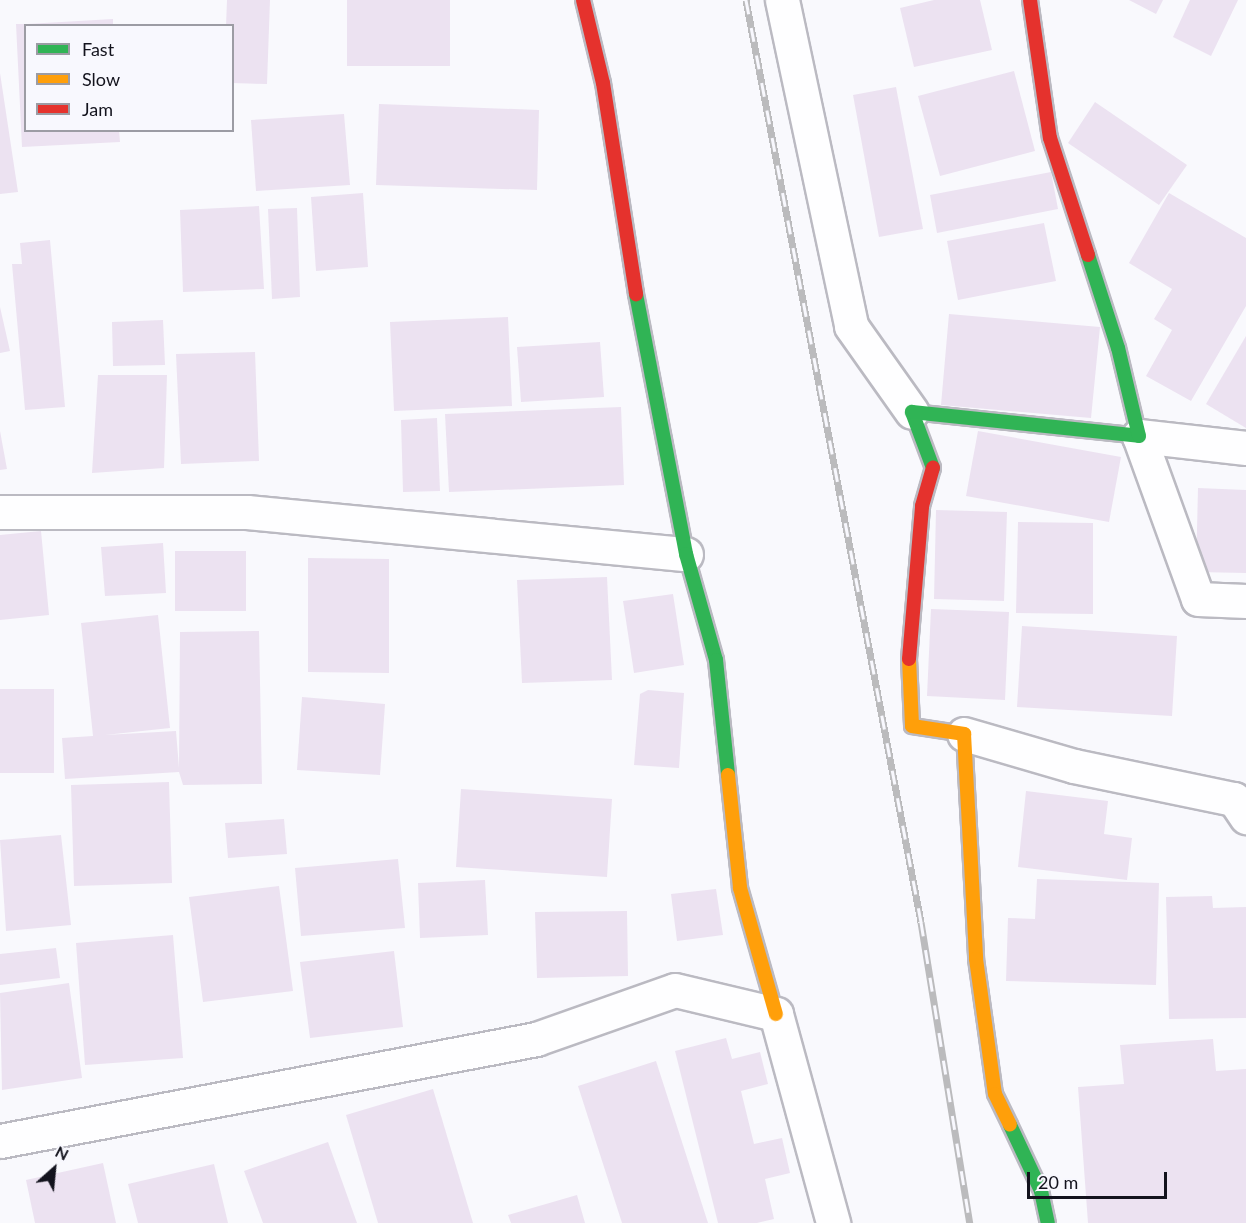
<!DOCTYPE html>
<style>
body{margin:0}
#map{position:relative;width:1246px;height:1223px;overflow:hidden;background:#f9f9fd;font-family:Lato,sans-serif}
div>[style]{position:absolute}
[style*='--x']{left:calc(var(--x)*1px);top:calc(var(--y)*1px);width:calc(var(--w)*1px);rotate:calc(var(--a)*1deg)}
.building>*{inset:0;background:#ece2f1}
.roads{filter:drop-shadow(2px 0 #bbbac2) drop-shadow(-2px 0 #bbbac2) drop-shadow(0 2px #bbbac2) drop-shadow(0 -2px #bbbac2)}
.street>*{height:33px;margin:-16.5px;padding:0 16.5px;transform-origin:16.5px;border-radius:16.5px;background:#fefeff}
.fast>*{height:14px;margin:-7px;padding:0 7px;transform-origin:7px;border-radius:7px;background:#30b455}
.slow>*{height:14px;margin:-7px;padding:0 7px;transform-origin:7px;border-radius:7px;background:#ff9f0a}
.jam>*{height:14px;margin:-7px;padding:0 7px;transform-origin:7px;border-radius:7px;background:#e5322d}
.rail>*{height:7px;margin-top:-3.5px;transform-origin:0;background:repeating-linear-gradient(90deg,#f8f8fe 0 14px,#bbbbbd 0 28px);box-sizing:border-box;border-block:2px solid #bbbbbd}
span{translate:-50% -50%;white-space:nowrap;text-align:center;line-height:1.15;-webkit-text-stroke:5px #f8f8fe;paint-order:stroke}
.legend{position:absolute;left:24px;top:24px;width:210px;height:108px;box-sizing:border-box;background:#f8f8fe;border:2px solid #9c9ca4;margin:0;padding:8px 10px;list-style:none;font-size:18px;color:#13131d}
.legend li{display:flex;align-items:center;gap:12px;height:30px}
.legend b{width:30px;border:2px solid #9c9ca4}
.north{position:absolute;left:24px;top:1139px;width:60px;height:60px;-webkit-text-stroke:4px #f8f8fe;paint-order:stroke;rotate:27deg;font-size:16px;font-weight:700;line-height:24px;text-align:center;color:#13131d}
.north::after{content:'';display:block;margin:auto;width:21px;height:27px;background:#13131d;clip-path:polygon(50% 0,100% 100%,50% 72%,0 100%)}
.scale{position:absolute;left:1027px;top:1172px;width:140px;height:27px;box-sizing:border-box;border:3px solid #13131d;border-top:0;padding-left:8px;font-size:18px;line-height:21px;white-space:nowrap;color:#13131d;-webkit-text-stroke:4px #f8f8fe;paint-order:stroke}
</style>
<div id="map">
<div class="building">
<div style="clip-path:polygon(227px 0,270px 0,267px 84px,232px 83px,232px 26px,226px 26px)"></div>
<div style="clip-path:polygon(347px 0,450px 0,450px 66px,347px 66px)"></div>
<div style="clip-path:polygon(934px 0,980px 0,992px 50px,914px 67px,900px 8px)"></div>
<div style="clip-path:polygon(1129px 0,1163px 0,1156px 14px)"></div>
<div style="clip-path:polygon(1190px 0,1238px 0,1211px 56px,1173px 37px)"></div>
<div style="clip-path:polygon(113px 19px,113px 26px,27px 26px,27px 24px)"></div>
<div style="clip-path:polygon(16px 24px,26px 24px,26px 130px,119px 130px,120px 142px,22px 147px)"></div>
<div style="clip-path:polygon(1014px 71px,1035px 151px,940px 176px,918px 96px)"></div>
<div style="clip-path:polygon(0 73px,18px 192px,0 194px)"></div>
<div style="clip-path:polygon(896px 87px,923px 229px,879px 237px,853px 95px)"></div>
<div style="clip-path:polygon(1095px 102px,1187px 165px,1159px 205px,1068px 143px)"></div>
<div style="clip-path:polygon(379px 104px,539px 110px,537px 190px,376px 185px)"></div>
<div style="clip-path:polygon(344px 114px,350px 185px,256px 191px,251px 120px)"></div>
<div style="clip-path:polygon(1051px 172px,1058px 209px,937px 233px,930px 195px)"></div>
<div style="clip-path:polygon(363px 193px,368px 267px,316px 271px,311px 197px)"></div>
<div style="clip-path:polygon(1169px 193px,1246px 238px,1246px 306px,1191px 401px,1146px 376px,1172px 330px,1154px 319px,1172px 289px,1129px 263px)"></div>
<div style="clip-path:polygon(259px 206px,264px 289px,183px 292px,180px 210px)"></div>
<div style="clip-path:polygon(297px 208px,300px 297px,272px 299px,268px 209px)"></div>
<div style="clip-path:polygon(1044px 223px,1056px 281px,958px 300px,947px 241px)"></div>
<div style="clip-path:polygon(50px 240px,65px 407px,25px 410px,12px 264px,22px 264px,20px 243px)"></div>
<div style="clip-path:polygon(0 307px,10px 351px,0 353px)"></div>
<div style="clip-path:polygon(949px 314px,1100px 327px,1091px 418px,941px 405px)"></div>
<div style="clip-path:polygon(508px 317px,512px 406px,394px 411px,390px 322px)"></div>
<div style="clip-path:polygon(163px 320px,165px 365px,113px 366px,112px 322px)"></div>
<div style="clip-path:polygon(1246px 336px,1246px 428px,1206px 404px)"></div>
<div style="clip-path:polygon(600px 342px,604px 397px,521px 402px,517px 347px)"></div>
<div style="clip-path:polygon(255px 352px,259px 461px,181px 464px,176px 354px)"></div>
<div style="clip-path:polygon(98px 375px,167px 375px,164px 468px,92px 473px)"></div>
<div style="clip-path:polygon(621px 407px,624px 485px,449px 492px,445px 414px)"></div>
<div style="clip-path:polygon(437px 418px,440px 491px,403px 492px,401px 420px)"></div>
<div style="clip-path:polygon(0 431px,7px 469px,0 470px)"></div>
<div style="clip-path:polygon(978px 431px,1121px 457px,1109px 522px,966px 496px)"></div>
<div style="clip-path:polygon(1198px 488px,1246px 490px,1246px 573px,1196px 572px)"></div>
<div style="clip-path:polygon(936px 510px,1007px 512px,1004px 601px,934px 599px)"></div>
<div style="clip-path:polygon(1018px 522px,1093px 523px,1093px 614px,1016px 613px)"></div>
<div style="clip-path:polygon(41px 531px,49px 615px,0 620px,0 535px)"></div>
<div style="clip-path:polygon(163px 543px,166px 593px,105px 596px,101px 547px)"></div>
<div style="clip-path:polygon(175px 551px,246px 551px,246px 611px,175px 611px)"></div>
<div style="clip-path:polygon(308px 558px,389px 559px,389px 673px,308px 672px)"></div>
<div style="clip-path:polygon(607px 577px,612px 680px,522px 683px,517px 580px)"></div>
<div style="clip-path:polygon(673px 594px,684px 665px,634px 673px,623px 601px)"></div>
<div style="clip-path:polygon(931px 609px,1009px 612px,1005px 700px,927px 696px)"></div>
<div style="clip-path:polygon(158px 615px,170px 728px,105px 735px,176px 731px,179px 768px,180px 632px,259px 631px,262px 784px,183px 785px,179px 772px,65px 779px,62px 738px,93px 736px,81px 623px)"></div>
<div style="clip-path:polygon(1022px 626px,1177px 636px,1172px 716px,1017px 707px)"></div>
<div style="clip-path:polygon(0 689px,54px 689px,54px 773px,0 773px)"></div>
<div style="clip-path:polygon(648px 690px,684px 693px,679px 768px,634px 765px,640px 694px)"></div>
<div style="clip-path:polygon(302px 697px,385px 704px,380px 775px,297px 770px)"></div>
<div style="clip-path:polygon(169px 782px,172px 883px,74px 886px,71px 785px)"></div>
<div style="clip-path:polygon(461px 789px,612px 799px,607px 877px,456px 867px)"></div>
<div style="clip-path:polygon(1026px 791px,1108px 801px,1104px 834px,1132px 838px,1127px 880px,1018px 867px)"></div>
<div style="clip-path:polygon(284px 819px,287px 854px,228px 858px,225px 823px)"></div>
<div style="clip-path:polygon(61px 835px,71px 925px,6px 931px,0 840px)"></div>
<div style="clip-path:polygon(398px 859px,405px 928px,301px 936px,295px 868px)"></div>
<div style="clip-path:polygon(1037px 879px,1159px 883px,1156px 985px,1006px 981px,1008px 918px,1035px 919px)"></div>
<div style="clip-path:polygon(485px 880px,488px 935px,420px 938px,418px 883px)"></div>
<div style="clip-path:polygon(279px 886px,293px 991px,203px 1002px,189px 897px)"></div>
<div style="clip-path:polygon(716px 889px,723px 935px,677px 941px,671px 894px)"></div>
<div style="clip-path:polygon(1212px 896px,1213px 908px,1246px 907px,1246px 1018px,1169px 1019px,1166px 897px)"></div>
<div style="clip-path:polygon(627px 911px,628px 976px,537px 978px,535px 912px)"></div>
<div style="clip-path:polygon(173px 935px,183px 1058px,85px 1065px,76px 943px)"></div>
<div style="clip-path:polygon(56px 948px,60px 978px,0 985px,0 954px)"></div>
<div style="clip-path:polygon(394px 951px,403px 1027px,310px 1038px,300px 962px)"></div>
<div style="clip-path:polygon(69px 983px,82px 1078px,2px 1090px,0 993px)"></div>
<div style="clip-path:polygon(726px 1038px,732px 1059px,760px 1052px,768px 1084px,741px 1091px,754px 1144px,782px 1138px,790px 1173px,765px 1179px,774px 1219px,757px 1223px,718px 1223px,675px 1051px)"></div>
<div style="clip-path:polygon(1213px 1039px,1216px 1071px,1246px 1069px,1246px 1223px,1088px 1223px,1078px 1087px,1124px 1084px,1120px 1045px)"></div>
<div style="clip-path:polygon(656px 1061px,708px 1223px,622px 1223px,578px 1086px)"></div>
<div style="clip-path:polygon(433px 1089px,473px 1223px,378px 1223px,346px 1115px)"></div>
<div style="clip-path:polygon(328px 1142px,357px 1223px,263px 1223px,244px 1171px)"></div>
<div style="clip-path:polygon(103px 1163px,116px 1223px,35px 1223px,26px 1180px)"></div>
<div style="clip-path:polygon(214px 1164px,228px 1223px,138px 1223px,128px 1184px)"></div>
<div style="clip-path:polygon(577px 1195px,585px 1223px,511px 1223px,508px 1215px)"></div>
</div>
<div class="roads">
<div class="street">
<div style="--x:782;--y:0;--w:333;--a:78"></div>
<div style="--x:851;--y:326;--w:105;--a:54.7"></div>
<div style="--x:1246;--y:448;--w:108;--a:-173.6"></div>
<div style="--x:1139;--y:436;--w:173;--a:70.1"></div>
<div style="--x:1198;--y:599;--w:48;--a:2.4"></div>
<div style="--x:0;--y:512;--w:247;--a:0"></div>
<div style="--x:247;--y:512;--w:441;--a:5.5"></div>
<div style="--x:964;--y:734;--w:115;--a:16.2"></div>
<div style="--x:1074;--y:766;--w:163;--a:11.7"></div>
<div style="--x:1234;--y:799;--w:22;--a:56"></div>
<div style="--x:0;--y:1141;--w:546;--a:-10.77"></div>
<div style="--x:536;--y:1039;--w:147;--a:-19.4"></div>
<div style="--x:675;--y:990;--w:104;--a:13.4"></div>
<div style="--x:776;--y:1014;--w:217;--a:74.7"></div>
</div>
<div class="fast">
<div style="--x:636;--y:294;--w:265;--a:79.1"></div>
<div style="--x:686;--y:554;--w:110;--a:74.2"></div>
<div style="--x:716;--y:660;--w:116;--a:84"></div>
<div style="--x:933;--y:468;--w:60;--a:-110.6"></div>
<div style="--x:912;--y:412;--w:228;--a:6"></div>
<div style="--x:1139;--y:436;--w:90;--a:-103.4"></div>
<div style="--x:1118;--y:348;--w:98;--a:-107.9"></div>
<div style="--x:1010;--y:1125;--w:73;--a:64.8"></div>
<div style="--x:1041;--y:1191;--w:33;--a:78"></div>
</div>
<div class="slow">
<div style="--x:909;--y:659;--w:67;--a:87.4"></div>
<div style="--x:912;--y:726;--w:53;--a:8.7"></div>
<div style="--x:964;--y:734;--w:225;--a:86.9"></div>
<div style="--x:976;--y:959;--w:136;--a:82"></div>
<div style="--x:995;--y:1094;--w:34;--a:64"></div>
<div style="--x:728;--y:775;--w:114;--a:83.9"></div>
<div style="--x:740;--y:888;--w:131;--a:74.1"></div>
</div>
<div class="jam">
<div style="--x:583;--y:0;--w:85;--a:76.5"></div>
<div style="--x:603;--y:83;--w:214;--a:81.1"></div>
<div style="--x:1030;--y:0;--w:139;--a:81.8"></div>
<div style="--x:1050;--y:138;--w:123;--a:72"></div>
<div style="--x:909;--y:659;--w:154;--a:-85.1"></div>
<div style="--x:922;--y:506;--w:40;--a:-74"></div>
</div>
</div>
<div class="rail">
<div style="--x:746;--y:0;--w:938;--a:79.25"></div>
<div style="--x:921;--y:922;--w:305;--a:80.8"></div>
</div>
<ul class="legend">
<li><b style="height:8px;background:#30b455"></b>Fast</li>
<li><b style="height:8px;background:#ff9f0a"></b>Slow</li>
<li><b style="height:8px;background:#e5322d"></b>Jam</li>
</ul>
<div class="north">N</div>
<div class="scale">20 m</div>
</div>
